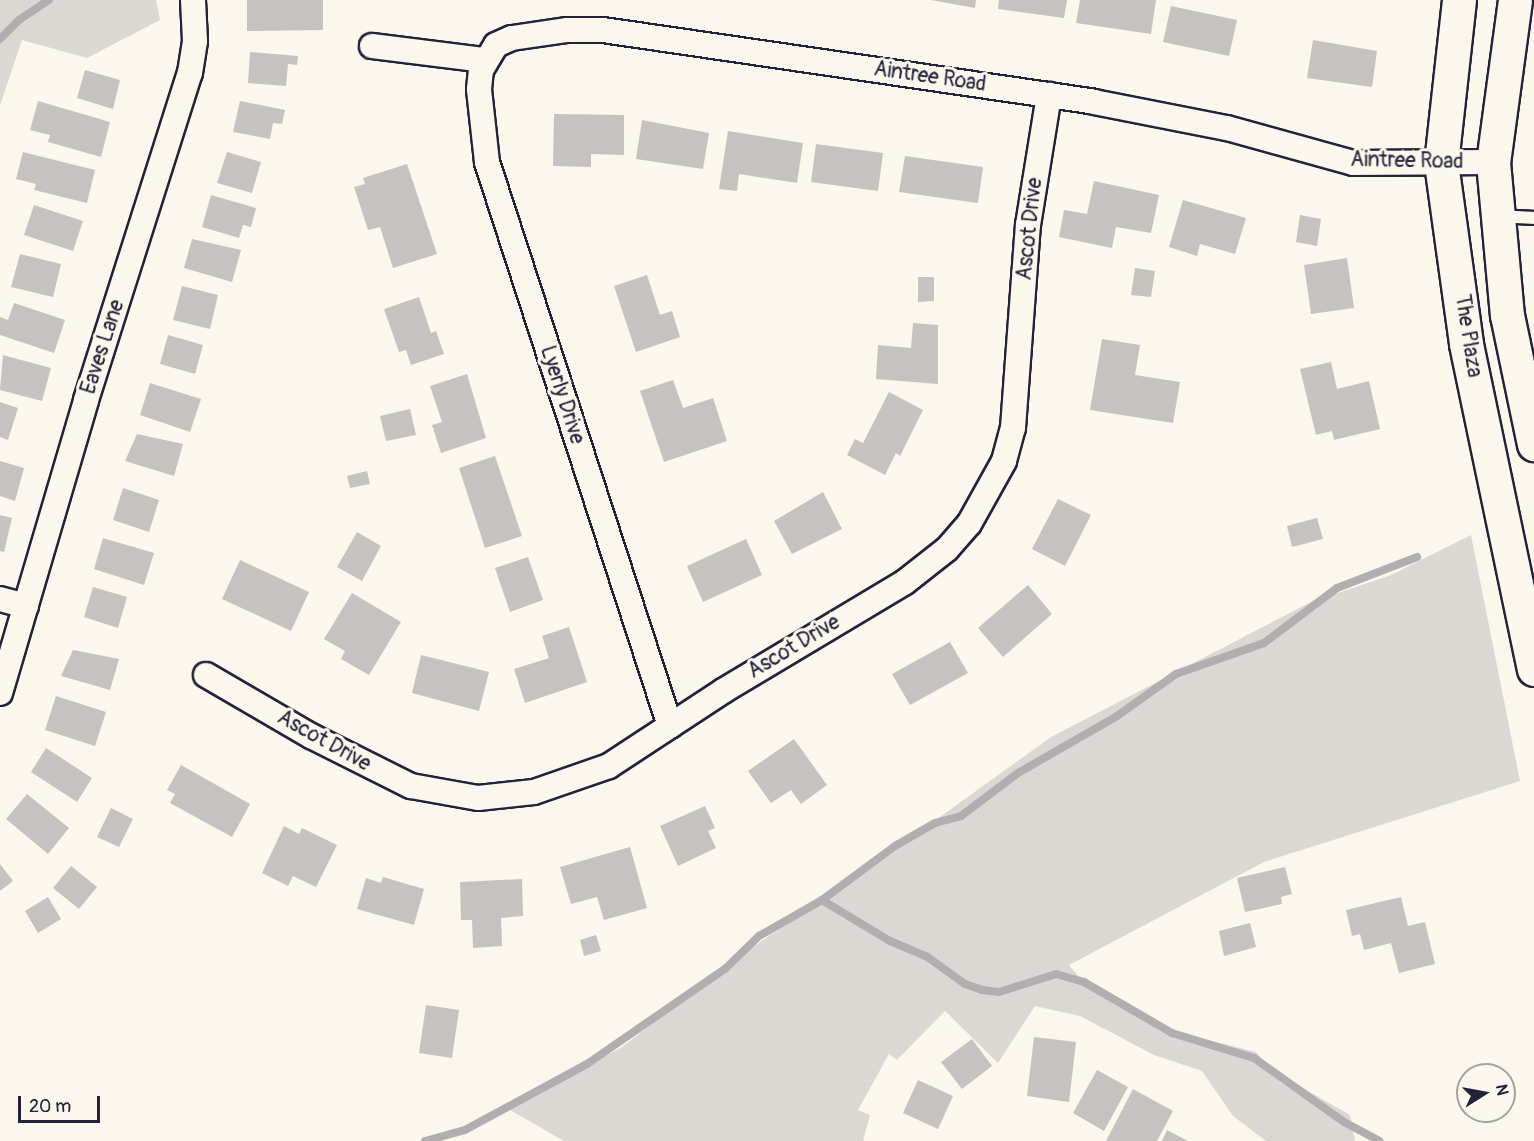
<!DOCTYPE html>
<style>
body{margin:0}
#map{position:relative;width:1534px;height:1141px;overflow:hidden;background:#fbf7ec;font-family:Pangolin,sans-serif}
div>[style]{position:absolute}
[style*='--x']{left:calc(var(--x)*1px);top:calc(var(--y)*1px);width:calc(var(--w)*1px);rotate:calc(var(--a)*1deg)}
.green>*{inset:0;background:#dbd8d3}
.stream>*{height:8px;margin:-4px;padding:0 4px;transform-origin:4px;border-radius:4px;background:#b1aeb0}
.building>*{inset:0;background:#c6c2c0}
.roads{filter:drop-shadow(2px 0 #22223b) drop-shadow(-2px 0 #22223b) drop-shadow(0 2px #22223b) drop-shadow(0 -2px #22223b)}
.lane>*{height:12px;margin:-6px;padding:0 6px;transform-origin:6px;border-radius:6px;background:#fbf7ec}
.street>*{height:24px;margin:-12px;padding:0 12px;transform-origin:12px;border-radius:12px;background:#fbf7ec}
.secondary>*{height:33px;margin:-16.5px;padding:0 16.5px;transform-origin:16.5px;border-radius:16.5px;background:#fbf7ec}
span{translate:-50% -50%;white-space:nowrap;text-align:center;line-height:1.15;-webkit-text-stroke:6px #fbf7ec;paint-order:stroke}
.street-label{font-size:21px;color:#22223b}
.north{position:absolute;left:1456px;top:1063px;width:60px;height:60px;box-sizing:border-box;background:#fbf7ec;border:2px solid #a4a2a5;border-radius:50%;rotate:79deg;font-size:16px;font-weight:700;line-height:24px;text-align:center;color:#22223b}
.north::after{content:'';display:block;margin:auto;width:21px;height:27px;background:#22223b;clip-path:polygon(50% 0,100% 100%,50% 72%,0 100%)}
.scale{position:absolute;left:18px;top:1096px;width:82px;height:27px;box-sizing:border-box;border:3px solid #22223b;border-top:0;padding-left:8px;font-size:18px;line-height:21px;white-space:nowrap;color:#22223b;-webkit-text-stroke:4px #fbf7ec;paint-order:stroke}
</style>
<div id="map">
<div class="green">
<div style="clip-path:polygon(0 0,156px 0,160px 20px,87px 58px,22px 40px,0 105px)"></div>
<div style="clip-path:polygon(1471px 535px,1520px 781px,1264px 862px,1069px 965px,1085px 984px,1164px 1029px,1256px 1052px,1281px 1083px,1296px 1084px,1350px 1115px,1355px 1141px,1266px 1141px,1233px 1116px,1202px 1071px,1154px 1055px,1080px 1016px,1035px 1006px,998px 1063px,945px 1011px,897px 1060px,889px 1054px,858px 1110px,870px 1115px,863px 1141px,564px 1141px,503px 1106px,621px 1048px,730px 962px,837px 891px,1051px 737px,1311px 602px,1391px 575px)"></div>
</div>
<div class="stream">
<div style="--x:0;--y:39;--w:27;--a:-45"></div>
<div style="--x:19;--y:20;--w:36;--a:-34"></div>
<div style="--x:822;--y:900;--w:79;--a:31.1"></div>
<div style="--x:890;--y:941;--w:39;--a:23"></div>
<div style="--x:926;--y:956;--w:48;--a:35.7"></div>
<div style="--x:965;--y:984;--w:18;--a:19"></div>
<div style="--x:982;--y:990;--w:17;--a:7"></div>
<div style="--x:999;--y:992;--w:60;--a:-17.5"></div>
<div style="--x:1056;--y:974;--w:29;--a:16"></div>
<div style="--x:1084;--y:982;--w:102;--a:30.1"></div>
<div style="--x:1172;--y:1033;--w:86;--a:17"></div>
<div style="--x:1254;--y:1058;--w:110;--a:35.4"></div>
<div style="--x:1344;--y:1122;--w:40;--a:28"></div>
<div style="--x:425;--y:1141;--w:41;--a:-15.4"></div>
<div style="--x:465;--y:1130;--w:139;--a:-28.4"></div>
<div style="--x:587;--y:1064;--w:169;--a:-34.6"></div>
<div style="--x:726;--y:968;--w:46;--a:-44.1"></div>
<div style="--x:759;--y:936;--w:73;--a:-29.7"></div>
<div style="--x:822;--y:900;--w:91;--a:-36.5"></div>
<div style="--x:895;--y:846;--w:46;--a:-29.9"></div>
<div style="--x:935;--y:823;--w:27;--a:-15"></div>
<div style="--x:961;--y:816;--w:71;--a:-37"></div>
<div style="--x:1018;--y:773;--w:114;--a:-29.9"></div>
<div style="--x:1117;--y:716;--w:72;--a:-35.4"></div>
<div style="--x:1176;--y:674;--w:93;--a:-19.4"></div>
<div style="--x:1264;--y:643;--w:91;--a:-37"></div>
<div style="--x:1337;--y:588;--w:86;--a:-21.2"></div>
</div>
<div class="building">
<div style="clip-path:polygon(247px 0,323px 0,323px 30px,247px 31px)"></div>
<div style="clip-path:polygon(931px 0,976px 0,975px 8px)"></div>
<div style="clip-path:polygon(999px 0,1067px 0,1064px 18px,998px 9px)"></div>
<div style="clip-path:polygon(1080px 0,1156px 0,1151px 34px,1076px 23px)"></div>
<div style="clip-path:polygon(1171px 6px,1237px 20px,1229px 56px,1163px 42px)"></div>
<div style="clip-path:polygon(1313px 40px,1377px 51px,1372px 87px,1307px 78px)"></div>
<div style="clip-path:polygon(250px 52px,298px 56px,297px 65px,288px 64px,286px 86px,248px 83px)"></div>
<div style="clip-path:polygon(85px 70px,120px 80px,113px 109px,77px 98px)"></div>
<div style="clip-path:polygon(38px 101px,110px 122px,101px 157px,48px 142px,50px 135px,30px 130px)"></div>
<div style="clip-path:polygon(240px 101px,285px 110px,282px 124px,273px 123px,270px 139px,233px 132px)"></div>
<div style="clip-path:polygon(554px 114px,624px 115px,624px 155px,591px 154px,591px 167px,553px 166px)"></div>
<div style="clip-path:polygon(642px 120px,709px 133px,703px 169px,636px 159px)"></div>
<div style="clip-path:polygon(728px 131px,803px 143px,797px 183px,739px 174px,737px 191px,719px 189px)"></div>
<div style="clip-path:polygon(816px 144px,883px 153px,878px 191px,811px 182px)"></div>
<div style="clip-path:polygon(23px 152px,95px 170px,87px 203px,34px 190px,36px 184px,16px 179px)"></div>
<div style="clip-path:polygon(227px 152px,261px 162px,252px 193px,217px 183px)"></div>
<div style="clip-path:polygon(905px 156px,983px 167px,978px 203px,899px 192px)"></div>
<div style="clip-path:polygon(407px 164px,437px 254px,393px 268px,380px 227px,368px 230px,354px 187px,365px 184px,363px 178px)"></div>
<div style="clip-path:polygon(1094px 181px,1159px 195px,1151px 233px,1116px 227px,1112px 248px,1059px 237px,1064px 210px,1087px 214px)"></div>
<div style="clip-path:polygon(211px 195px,256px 208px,251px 227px,243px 225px,239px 238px,202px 227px)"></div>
<div style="clip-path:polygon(1183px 200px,1246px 218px,1235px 254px,1200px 244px,1197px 256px,1169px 247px)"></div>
<div style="clip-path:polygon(34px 205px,83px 221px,73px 251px,24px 235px)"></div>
<div style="clip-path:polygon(1300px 215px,1321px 219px,1317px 246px,1296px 242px)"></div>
<div style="clip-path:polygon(192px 239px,241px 250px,232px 282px,184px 268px)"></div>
<div style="clip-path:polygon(20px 254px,61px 264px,53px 297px,11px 287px)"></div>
<div style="clip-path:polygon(1347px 258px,1354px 308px,1311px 314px,1304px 265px)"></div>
<div style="clip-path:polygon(1135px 268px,1155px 271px,1151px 297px,1131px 295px)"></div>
<div style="clip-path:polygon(647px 275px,660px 315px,672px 311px,680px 337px,636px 352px,614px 286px)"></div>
<div style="clip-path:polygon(918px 277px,934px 277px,934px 301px,918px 302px)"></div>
<div style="clip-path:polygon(182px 286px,218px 295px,210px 329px,173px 320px)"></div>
<div style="clip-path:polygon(419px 297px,431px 333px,436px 331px,444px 354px,411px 365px,406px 350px,399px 352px,384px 309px)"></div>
<div style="clip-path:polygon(14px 303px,65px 320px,54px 353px,0 335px,0 317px,8px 320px)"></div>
<div style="clip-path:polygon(913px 323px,938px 325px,938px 384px,876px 379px,878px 345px,911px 348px)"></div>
<div style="clip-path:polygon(168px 335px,203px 345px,195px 374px,160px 364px)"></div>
<div style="clip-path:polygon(1102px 339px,1140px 345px,1135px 375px,1180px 382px,1173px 423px,1090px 410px)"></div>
<div style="clip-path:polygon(3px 355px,51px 368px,42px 401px,0 390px)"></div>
<div style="clip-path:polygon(1331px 362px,1337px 389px,1369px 381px,1380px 429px,1334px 440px,1332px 431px,1316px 435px,1300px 369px)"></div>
<div style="clip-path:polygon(467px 374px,486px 438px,441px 453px,432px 425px,442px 422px,430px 386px)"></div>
<div style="clip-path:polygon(673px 380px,683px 408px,713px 398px,727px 441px,664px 462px,640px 391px)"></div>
<div style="clip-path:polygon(150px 383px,201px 399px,190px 432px,140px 415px)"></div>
<div style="clip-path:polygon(889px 392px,923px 410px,900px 456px,896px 453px,885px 475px,847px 455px,855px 439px,863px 443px)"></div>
<div style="clip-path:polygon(0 402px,18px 408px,8px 440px,0 437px)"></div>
<div style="clip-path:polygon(410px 409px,416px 435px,386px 441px,380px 416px)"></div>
<div style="clip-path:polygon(137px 434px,183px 444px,174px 476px,125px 461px)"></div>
<div style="clip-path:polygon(495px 456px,522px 536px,485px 548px,459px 468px)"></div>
<div style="clip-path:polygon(0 461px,24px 468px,15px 501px,0 496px)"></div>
<div style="clip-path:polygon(367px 471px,370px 484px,350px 488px,347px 476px)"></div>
<div style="clip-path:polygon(123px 488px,159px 500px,149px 532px,113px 520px)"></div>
<div style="clip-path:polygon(823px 492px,842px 529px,792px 554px,774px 521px)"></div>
<div style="clip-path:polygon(1058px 499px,1091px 515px,1065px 566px,1032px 549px)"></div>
<div style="clip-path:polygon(0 515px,12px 518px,4px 552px,0 551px)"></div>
<div style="clip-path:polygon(1317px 518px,1323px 539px,1292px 547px,1287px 526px)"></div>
<div style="clip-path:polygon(357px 532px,381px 546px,362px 581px,337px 567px)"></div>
<div style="clip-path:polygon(103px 538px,154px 553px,144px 585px,94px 569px)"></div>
<div style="clip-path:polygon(746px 539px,762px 575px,703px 602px,687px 566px)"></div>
<div style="clip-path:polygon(528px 557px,543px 600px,510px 612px,495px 568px)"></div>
<div style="clip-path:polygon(240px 560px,309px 592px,291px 631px,222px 599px)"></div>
<div style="clip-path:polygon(1028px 585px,1052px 614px,1003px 657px,978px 628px)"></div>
<div style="clip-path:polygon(93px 587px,127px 597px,118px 628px,84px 617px)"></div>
<div style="clip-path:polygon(352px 593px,401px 622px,369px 675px,341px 659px,345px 651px,324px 639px)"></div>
<div style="clip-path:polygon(569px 627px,587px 682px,525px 703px,514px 669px,549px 658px,542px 636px)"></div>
<div style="clip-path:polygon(950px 642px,968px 673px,910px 705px,892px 674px)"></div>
<div style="clip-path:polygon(73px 650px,119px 659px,110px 690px,61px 676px)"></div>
<div style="clip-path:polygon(421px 655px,489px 672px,479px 711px,412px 693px)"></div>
<div style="clip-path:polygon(56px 696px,106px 712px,95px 746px,45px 730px)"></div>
<div style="clip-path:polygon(794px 739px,827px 785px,801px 804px,791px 790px,771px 803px,748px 771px)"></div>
<div style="clip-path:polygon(46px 748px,92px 778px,77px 802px,31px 772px)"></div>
<div style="clip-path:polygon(181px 765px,250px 804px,232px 837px,170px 803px,175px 794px,167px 790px)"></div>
<div style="clip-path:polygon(27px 794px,69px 828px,48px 854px,6px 819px)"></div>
<div style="clip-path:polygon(705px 806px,715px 828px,708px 831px,716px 848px,678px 866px,660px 826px)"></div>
<div style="clip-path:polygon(111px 808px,133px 819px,119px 847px,97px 837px)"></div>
<div style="clip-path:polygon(284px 826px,299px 834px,302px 828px,337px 845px,316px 887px,293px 876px,288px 886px,262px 873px)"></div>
<div style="clip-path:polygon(630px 847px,647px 908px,604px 920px,597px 897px,571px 904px,560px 867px)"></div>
<div style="clip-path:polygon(0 864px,13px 881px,0 891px)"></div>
<div style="clip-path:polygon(71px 866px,97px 887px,79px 909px,53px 888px)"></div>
<div style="clip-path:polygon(1285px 867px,1292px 894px,1281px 897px,1282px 904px,1245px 912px,1237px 878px)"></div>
<div style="clip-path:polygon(383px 877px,424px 889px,414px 925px,357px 909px,366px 878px,381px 883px)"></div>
<div style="clip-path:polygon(522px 879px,523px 916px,501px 918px,502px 946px,473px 948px,472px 920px,461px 920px,460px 882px)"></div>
<div style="clip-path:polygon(48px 897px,61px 919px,38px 933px,25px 911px)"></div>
<div style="clip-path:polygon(1401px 897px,1408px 926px,1425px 922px,1435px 964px,1399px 973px,1391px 943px,1364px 950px,1360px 934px,1352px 936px,1346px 910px)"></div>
<div style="clip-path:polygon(1250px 923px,1256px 947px,1224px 956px,1219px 931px)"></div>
<div style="clip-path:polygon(596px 935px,601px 951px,584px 956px,580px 940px)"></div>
<div style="clip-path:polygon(426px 1005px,459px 1010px,452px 1058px,419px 1053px)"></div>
<div style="clip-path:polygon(1034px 1037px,1076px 1042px,1069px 1102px,1027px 1096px)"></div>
<div style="clip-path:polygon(972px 1039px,992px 1066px,962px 1089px,941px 1062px)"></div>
<div style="clip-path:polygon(1097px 1070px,1128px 1087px,1104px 1131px,1073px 1113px)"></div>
<div style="clip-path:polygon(918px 1080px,953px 1096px,938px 1129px,903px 1113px)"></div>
<div style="clip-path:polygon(1133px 1089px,1173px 1111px,1157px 1141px,1106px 1141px)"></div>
<div style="clip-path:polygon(1167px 1130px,1188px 1141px,1162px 1141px)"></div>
</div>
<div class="roads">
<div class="lane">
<div style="--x:1498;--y:216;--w:36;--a:3"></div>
</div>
<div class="street">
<div style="--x:372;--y:46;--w:114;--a:7.1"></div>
<div style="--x:0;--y:599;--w:27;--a:15"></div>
<div style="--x:206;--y:675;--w:121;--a:30.2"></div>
<div style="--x:311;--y:736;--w:112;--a:26.6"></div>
<div style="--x:411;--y:786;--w:68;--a:10.2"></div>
<div style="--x:478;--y:798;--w:56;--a:-6.1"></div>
<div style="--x:534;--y:792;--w:79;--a:-19.1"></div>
<div style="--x:609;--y:766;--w:136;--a:-33.3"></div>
<div style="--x:723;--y:691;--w:212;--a:-30.9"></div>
<div style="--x:905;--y:582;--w:53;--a:-38.2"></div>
<div style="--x:947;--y:549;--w:33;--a:-49"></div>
<div style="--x:969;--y:524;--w:72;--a:-60.9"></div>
<div style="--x:1004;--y:461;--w:34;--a:-75"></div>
<div style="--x:1013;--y:428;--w:204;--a:-85.8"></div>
<div style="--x:1028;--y:225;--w:132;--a:-80.8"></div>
<div style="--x:0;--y:693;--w:305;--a:-73.6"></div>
<div style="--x:86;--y:400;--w:343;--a:-72.4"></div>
<div style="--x:190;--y:73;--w:32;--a:-81"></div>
<div style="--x:195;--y:41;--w:41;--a:-92.8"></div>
<div style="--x:670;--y:726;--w:593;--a:-107.98"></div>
<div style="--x:487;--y:162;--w:73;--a:-96.3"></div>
<div style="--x:479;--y:89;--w:19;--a:-84"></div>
<div style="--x:481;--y:70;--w:29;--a:-59"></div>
<div style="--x:496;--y:45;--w:17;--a:-24"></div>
<div style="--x:512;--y:38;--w:56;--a:-8.3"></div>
<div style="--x:567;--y:30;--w:36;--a:0"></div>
<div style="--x:603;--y:30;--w:496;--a:8.3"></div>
<div style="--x:1094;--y:102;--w:136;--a:11.1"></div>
<div style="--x:1227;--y:128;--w:131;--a:15.5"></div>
<div style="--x:1353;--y:163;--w:140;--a:-0.4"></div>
</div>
<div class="secondary">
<div style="--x:1459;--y:0;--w:164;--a:96.3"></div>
<div style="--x:1441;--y:163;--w:183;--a:82.1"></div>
<div style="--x:1466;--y:344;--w:332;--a:78.2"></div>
<div style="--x:1515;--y:0;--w:163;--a:97.7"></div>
<div style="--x:1493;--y:162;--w:154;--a:84.8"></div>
<div style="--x:1507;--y:315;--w:132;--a:78.2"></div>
</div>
</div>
<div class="street-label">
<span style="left:930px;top:77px;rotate:8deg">Aintree Road</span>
<span style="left:1407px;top:161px;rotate:1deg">Aintree Road</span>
<span style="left:1030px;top:229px;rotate:-84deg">Ascot Drive</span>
<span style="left:1468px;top:336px;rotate:81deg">The Plaza</span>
<span style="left:103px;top:347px;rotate:-72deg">Eaves Lane</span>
<span style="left:562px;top:395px;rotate:72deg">Lyerly Drive</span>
<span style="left:794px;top:647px;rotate:-31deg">Ascot Drive</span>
<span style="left:324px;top:741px;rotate:29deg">Ascot Drive</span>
</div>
<div class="north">N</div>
<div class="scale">20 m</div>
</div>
